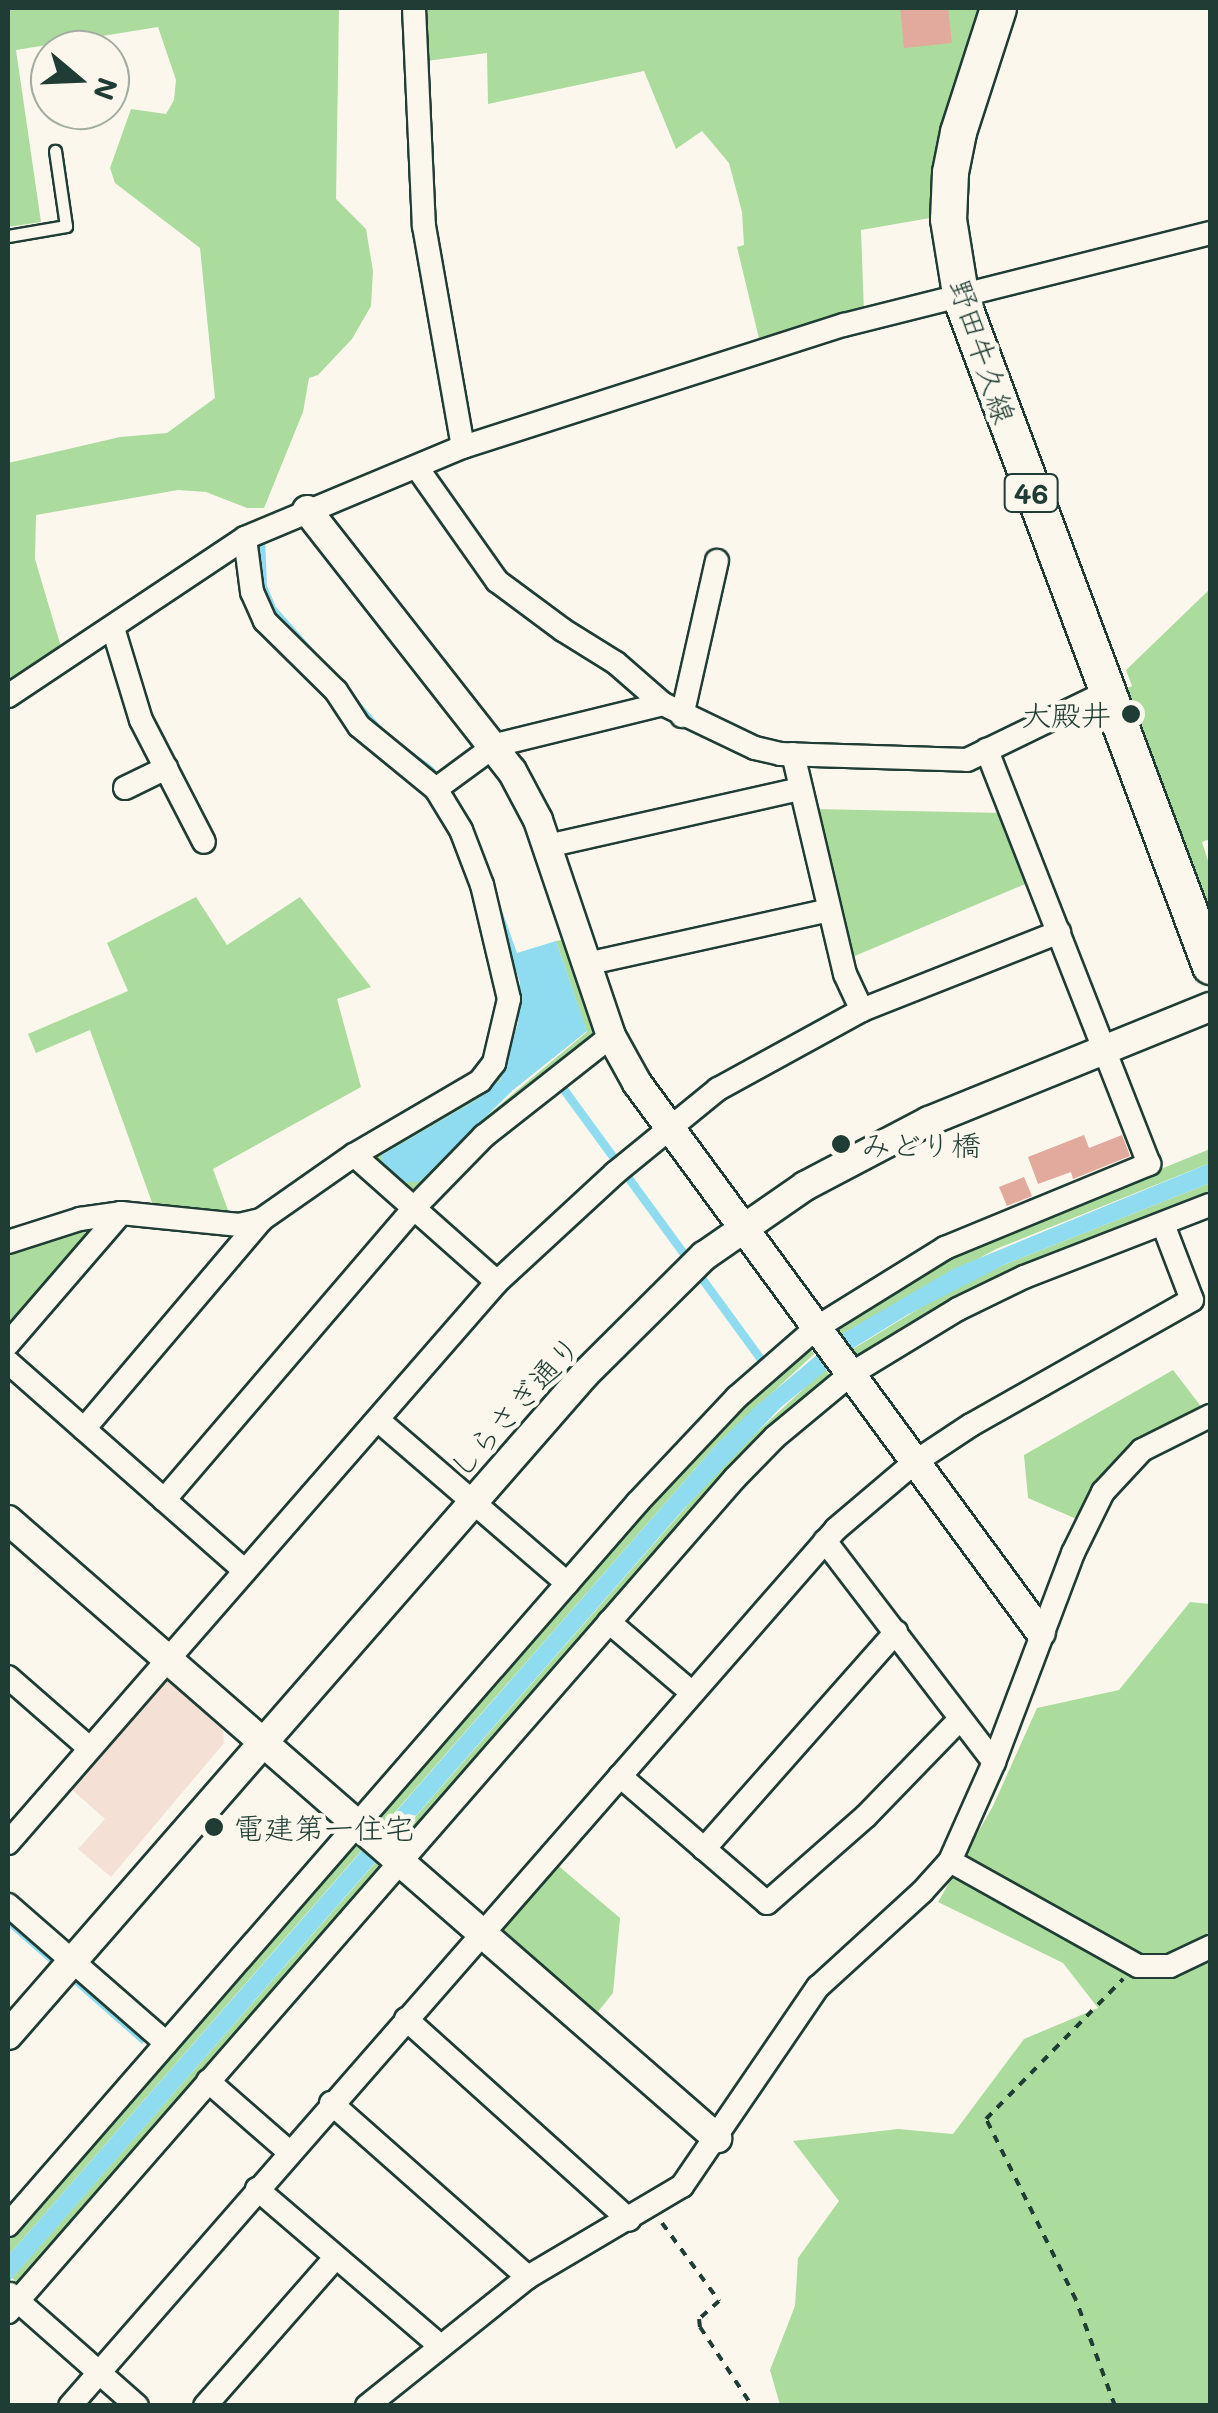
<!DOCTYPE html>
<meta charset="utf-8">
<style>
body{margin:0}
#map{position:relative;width:1218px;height:2413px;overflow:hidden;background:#fbf7ec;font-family:Mali,"Klee One",sans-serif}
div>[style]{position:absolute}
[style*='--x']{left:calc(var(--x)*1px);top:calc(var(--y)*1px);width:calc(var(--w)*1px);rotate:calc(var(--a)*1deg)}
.built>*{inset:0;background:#f4e0d4}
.green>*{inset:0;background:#abdc9d}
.water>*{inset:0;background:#8fdbef}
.building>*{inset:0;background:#e2a99d}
.path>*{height:4px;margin-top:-2px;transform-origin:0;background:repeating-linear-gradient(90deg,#1f3d34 0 8px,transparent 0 16px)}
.roads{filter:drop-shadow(2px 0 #1f3d34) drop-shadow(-2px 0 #1f3d34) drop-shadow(0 2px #1f3d34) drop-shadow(0 -2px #1f3d34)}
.service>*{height:11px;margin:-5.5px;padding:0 5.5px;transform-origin:5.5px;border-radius:5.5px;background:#fbf7ec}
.minor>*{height:22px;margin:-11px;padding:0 11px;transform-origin:11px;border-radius:11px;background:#fbf7ec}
.tertiary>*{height:28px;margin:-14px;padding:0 14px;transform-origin:14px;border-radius:14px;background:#fbf7ec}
.primary>*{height:35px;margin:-17.5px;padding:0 17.5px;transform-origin:17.5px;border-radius:17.5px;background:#fbf7ec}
.dots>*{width:28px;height:28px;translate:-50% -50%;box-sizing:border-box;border:5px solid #fbf7ec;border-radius:50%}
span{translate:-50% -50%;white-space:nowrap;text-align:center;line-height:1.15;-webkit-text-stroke:9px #fbf7ec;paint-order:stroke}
.shield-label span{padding:2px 8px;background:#fbf7ec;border:2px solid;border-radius:8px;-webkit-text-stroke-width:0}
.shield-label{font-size:28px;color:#1f3d34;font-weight:700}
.street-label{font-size:30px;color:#1f3d34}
.poi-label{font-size:30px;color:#1f3d34}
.right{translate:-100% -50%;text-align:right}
.left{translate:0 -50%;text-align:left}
.frame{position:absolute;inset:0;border:10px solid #1f3d34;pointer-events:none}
.north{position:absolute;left:30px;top:30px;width:100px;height:100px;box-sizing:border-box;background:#fbf7ec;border:2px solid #a3ada2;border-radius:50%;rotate:109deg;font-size:28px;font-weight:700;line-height:40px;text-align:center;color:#1f3d34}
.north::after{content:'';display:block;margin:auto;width:35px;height:45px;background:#1f3d34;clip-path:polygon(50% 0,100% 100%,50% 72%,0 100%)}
</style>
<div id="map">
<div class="built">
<div style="clip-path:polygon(164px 1677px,223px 1729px,224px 1743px,111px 1877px,78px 1849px,105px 1819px,68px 1786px)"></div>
</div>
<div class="green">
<div style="clip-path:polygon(8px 8px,339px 8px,336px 199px,366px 229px,373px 271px,371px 306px,352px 339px,318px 375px,309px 378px,303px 412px,264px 508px,247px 508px,206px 492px,178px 490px,36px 515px,35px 559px,61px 647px,8px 683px,8px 463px,120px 437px,167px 433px,215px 398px,200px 248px,115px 183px,110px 168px,131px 109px,166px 114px,174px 100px,176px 80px,158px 27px,16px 50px,41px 222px,8px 227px)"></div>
<div style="clip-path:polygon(416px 8px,980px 8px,936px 217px,861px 230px,864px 313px,761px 347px,737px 247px,744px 245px,742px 212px,729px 163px,702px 131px,676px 149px,644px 71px,488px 104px,487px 53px,419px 62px)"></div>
<div style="clip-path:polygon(1210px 589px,1210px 839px,1202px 842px,1210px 867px,1210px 919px,1123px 690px,1132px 686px,1126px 670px)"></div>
<div style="clip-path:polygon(814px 809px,1004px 813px,1030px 882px,850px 958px)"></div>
<div style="clip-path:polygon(196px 897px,227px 945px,300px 897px,371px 987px,337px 999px,361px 1087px,213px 1169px,229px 1213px,154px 1208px,90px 1030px,36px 1053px,28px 1034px,128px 991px,107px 943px)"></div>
<div style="clip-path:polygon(498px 928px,522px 997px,500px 1080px,478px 1099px,382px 1155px,465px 1134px,587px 1032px,556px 941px,562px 940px,594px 1033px,530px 1083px,419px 1189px,404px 1190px,376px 1165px,377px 1151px,501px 1064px)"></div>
<div style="clip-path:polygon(1210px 1149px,1210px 1163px,996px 1249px,842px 1334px,835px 1325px,922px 1270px,981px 1242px)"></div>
<div style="clip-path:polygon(1210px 1183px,1210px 1195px,861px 1360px,853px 1349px,941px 1295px,1006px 1264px)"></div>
<div style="clip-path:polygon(83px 1226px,87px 1238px,8px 1327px,8px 1250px)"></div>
<div style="clip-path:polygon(807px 1344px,814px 1354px,716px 1445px,382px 1827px,371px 1818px,678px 1469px)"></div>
<div style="clip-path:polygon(825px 1369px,833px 1380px,405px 1847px,396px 1839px,728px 1459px)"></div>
<div style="clip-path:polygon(1173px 1370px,1203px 1409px,1081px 1521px,1028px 1498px,1024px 1455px)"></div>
<div style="clip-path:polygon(1190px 1602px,1210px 1604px,1210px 2405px,780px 2405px,770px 2370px,795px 2306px,798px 2258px,839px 2201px,793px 2141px,898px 2129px,953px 2134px,1024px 2039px,1098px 2008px,1063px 1963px,938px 1902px,993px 1806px,1037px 1708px,1119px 1690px)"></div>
<div style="clip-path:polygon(351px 1840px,362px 1850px,8px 2256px,8px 2235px)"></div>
<div style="clip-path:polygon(376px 1862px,385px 1871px,21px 2286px,12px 2278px)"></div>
<div style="clip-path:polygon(555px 1863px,620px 1918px,613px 1993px,597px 2013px,499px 1928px)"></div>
</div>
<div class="water">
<div style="clip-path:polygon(265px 537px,267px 586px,276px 607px,387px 733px,433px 767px,451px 789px,485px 862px,517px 953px,556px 941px,587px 1031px,513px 1090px,419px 1182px,404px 1182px,382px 1163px,382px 1155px,478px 1099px,500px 1080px,518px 1023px,520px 982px,479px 867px,390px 745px,269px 610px,257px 572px,258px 540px)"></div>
<div style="clip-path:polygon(563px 1081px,766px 1359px,760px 1365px,556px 1086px)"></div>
<div style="clip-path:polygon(1210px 1163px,1210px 1183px,1006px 1264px,907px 1315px,855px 1347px,780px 1408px,682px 1511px,8px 2283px,8px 2256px,716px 1445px,755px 1407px,842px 1334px,953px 1269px)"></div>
<div style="clip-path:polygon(8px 1916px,147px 2038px,142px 2044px,8px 1926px)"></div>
</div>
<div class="building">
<div style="clip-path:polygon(900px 8px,948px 8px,952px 43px,904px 48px)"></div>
<div style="clip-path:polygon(1084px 1135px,1089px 1148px,1122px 1135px,1130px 1156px,1073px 1179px,1071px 1172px,1038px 1184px,1028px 1157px)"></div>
<div style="clip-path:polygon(1024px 1177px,1032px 1196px,1007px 1206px,999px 1187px)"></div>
</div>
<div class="path">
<div style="--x:662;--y:2223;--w:97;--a:53.8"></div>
<div style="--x:719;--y:2301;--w:27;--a:138"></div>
<div style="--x:699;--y:2319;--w:8;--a:83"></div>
<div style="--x:700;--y:2327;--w:95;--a:56.6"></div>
<div style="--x:1115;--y:2406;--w:113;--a:-110.2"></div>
<div style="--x:1076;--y:2300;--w:202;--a:-116.4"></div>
<div style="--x:986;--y:2119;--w:196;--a:-45.6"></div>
</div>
<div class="roads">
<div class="service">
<div style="--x:8;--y:236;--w:59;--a:-9.8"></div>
<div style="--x:66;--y:226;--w:76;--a:-98.3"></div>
</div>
<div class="minor">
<div style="--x:414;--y:8;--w:218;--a:87.4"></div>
<div style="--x:424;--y:226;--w:224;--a:80"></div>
<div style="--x:418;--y:469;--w:137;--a:54.8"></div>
<div style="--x:497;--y:581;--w:82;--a:36.6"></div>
<div style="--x:563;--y:630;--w:62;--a:31.9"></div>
<div style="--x:616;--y:663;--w:62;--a:41.1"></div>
<div style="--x:663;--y:704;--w:102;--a:25.6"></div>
<div style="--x:755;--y:748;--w:26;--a:13"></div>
<div style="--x:780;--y:754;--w:187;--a:1.8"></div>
<div style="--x:967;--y:760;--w:156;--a:-25.9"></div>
<div style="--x:113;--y:628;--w:96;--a:73.1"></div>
<div style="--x:141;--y:720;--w:137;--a:62.7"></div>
<div style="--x:8;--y:696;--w:285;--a:-33.7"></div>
<div style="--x:245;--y:538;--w:236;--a:-22.7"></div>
<div style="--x:463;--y:447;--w:400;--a:-17.8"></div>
<div style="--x:844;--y:325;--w:377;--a:-14.1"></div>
<div style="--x:682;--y:716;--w:159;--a:-77.3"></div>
<div style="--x:793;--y:754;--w:226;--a:76.7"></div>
<div style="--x:845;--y:974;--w:40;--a:65"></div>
<div style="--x:125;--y:788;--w:46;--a:-26"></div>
<div style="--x:436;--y:789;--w:74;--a:-36.3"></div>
<div style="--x:496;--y:745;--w:172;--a:-13.8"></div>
<div style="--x:547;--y:846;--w:259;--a:-12.7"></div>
<div style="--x:586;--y:964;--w:249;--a:-12.5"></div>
<div style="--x:354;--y:1155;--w:191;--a:41.6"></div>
<div style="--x:8;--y:1242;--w:76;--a:-17.7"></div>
<div style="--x:80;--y:1219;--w:41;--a:-8.3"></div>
<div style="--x:121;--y:1213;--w:119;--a:5.8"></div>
<div style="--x:239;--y:1225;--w:23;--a:-13"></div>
<div style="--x:261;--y:1220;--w:113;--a:-35"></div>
<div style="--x:354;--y:1155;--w:146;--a:-30.4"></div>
<div style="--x:480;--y:1081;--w:23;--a:-52"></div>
<div style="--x:494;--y:1063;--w:66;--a:-76.8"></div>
<div style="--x:509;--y:999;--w:117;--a:-103.3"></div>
<div style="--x:482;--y:885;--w:59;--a:-110.9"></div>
<div style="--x:461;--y:830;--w:48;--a:-121.4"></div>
<div style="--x:436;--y:789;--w:99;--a:-140.7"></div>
<div style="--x:359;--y:726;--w:42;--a:-123.3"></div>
<div style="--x:336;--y:691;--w:100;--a:-135.4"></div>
<div style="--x:265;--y:621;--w:32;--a:-114"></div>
<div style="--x:252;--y:592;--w:54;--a:-97.4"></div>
<div style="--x:8;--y:1344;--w:173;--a:-49.2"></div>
<div style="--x:8;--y:1362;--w:316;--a:41.4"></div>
<div style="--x:378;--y:1420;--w:250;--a:40.8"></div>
<div style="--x:84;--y:1429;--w:274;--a:-49.7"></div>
<div style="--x:164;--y:1500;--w:383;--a:-49.4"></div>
<div style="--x:413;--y:1209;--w:102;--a:-45.8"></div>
<div style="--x:484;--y:1136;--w:162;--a:-38.2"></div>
<div style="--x:825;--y:1541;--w:278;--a:52.6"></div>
<div style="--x:609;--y:1622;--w:109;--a:40.5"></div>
<div style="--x:8;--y:1677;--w:106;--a:41.2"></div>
<div style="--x:620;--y:1776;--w:194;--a:40.8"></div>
<div style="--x:767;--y:1903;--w:132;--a:-41.3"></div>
<div style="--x:866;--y:1816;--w:135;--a:-45.9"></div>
<div style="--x:8;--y:1843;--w:744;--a:-48.92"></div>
<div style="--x:497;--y:1282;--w:161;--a:-42.7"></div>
<div style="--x:615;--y:1173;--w:133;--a:-39.2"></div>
<div style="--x:718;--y:1089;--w:164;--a:-28.7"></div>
<div style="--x:862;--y:1010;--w:212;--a:-21.6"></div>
<div style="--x:704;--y:1849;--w:290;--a:-48.5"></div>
<div style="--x:950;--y:1861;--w:215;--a:29.2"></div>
<div style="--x:1138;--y:1966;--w:32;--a:0"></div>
<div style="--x:1170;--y:1966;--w:44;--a:-25.4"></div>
<div style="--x:8;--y:1905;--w:210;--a:41.1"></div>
<div style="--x:406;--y:2019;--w:300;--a:42"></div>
<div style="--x:208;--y:2081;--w:106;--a:41.2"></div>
<div style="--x:331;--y:2103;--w:263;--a:41.5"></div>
<div style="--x:257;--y:2189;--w:240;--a:40.6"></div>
<div style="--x:8;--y:2225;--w:959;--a:-48.93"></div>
<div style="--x:638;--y:1502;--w:144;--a:-46.7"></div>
<div style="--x:737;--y:1397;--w:105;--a:-41.1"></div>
<div style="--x:816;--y:1328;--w:152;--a:-31.8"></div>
<div style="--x:945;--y:1248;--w:221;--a:-22.4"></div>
<div style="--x:1149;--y:1164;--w:445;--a:-111.4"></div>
<div style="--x:10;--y:2294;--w:169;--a:41.4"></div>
<div style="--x:8;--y:2312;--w:1106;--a:-48.92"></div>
<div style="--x:735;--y:1478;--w:57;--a:-45.7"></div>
<div style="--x:775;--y:1437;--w:99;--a:-39.7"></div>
<div style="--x:851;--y:1374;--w:125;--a:-31.3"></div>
<div style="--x:958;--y:1309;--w:73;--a:-25.9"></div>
<div style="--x:1024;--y:1277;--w:199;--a:-21.2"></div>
<div style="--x:70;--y:2406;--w:1164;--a:-48.86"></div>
<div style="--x:836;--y:1529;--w:104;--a:-40.3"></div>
<div style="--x:915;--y:1462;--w:67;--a:-33.5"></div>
<div style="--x:971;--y:1425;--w:254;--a:-29.5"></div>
<div style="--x:1192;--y:1300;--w:81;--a:-110.9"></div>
<div style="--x:205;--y:2406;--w:197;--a:-48.7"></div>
<div style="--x:367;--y:2406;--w:206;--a:-38.7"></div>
<div style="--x:528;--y:2277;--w:179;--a:-30.6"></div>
<div style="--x:682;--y:2186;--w:241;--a:-55.7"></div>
<div style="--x:818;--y:1987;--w:141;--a:-42.4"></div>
<div style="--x:922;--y:1892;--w:42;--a:-47.9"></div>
<div style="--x:950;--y:1861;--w:108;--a:-66"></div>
<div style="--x:994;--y:1762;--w:223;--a:-69.3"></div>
<div style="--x:1073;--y:1553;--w:68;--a:-63.8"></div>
<div style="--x:1103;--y:1492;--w:57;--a:-47.1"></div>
<div style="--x:1142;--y:1450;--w:76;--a:-26.6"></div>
</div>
<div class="tertiary">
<div style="--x:307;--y:510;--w:332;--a:51.9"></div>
<div style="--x:512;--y:771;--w:55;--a:62"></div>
<div style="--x:538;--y:820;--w:228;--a:71.3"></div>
<div style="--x:611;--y:1036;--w:54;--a:61"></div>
<div style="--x:637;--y:1083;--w:682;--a:53.7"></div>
<div style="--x:8;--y:1520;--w:941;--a:41.08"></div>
<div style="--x:8;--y:2035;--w:877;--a:-48.88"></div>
<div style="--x:585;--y:1374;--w:168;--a:-44.8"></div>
<div style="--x:704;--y:1256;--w:123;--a:-34.7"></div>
<div style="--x:805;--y:1186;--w:140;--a:-27.7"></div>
<div style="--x:929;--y:1121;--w:303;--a:-22.1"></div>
</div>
<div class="primary">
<div style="--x:998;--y:8;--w:130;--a:107.9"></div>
<div style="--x:958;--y:132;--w:41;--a:101.3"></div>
<div style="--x:950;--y:172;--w:47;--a:92.4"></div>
<div style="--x:948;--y:219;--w:81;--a:80.8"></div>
<div style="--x:961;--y:299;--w:712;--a:69.53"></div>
</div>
</div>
<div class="dots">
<div style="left:1131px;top:714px;background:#1f3d34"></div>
<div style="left:841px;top:1144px;background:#1f3d34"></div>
<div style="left:214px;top:1827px;background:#1f3d34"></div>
</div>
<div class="shield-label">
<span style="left:1031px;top:493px">46</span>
</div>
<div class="street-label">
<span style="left:983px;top:351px;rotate:72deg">野田牛久線</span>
<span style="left:514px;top:1406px;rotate:-48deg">しらさぎ通り</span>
</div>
<div class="poi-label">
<span class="right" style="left:1111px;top:714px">大殿井</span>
<span class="left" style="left:861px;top:1144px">みどり橋</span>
<span class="left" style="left:234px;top:1827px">電建第一住宅</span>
</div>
<div class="frame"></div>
<div class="north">N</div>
</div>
